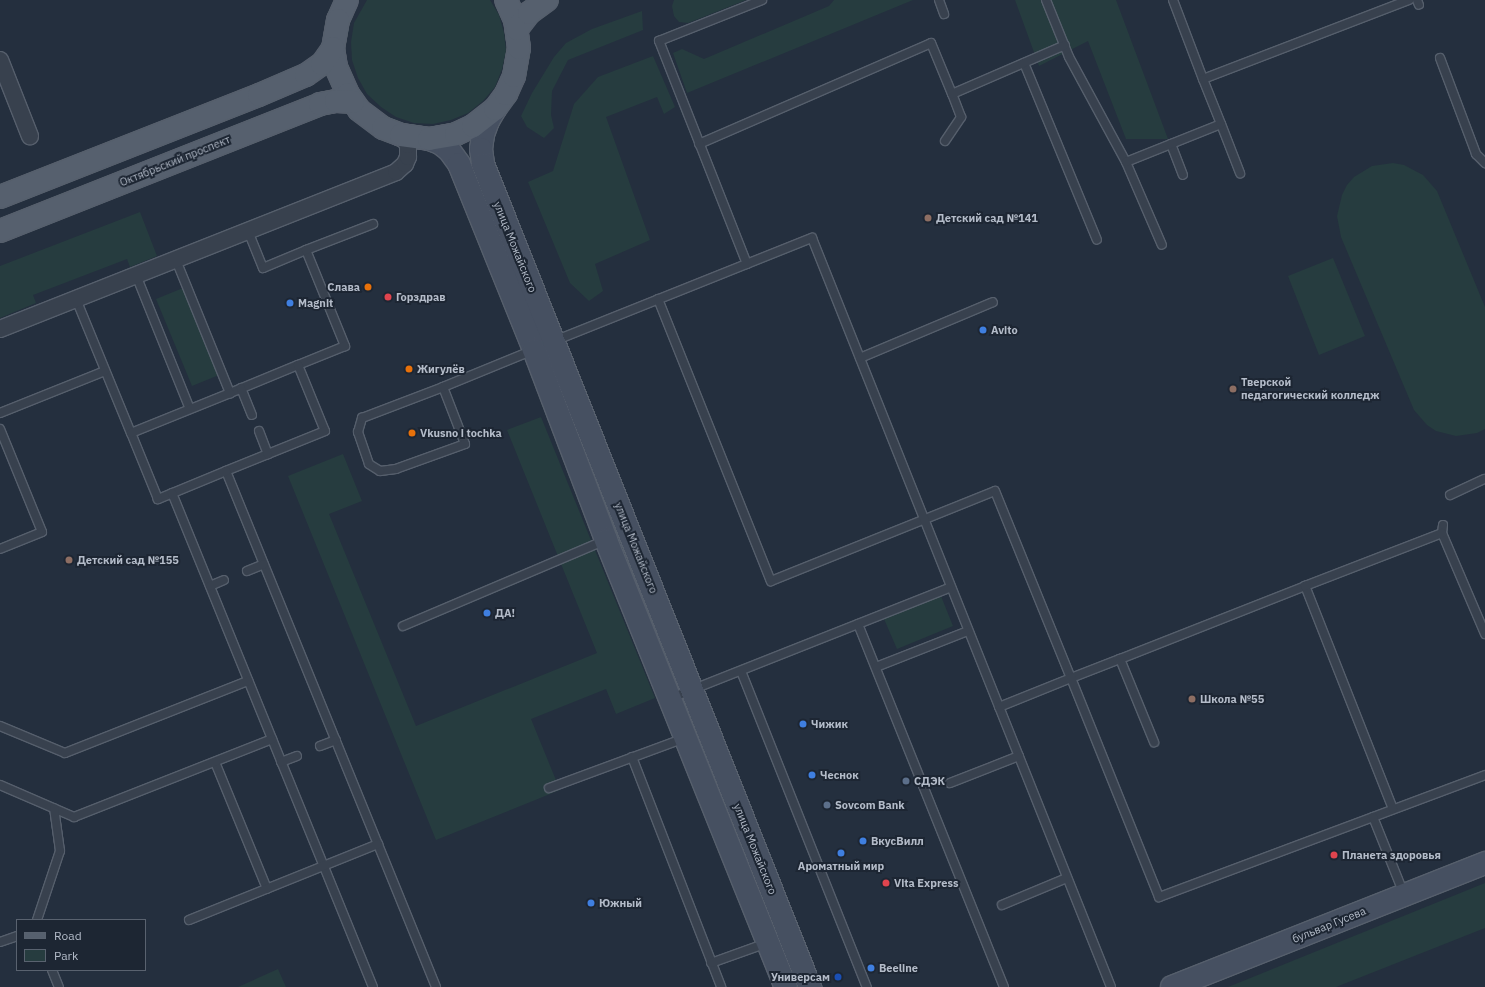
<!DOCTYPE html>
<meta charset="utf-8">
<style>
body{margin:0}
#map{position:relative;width:1485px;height:987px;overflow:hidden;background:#242f3e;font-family:"IBM Plex Sans",sans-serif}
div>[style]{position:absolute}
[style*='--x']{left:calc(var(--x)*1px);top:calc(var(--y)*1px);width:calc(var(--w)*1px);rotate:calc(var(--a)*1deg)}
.green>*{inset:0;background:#263c3f}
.roads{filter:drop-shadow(1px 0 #565f6c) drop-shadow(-1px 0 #565f6c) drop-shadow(0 1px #565f6c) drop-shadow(0 -1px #565f6c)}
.lane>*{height:8px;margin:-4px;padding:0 4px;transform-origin:4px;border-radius:4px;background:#38414e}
.street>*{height:16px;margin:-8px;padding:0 8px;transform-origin:8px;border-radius:8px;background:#38414e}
.secondary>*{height:22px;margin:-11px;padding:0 11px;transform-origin:11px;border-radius:11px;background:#465061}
.primary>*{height:22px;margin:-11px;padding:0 11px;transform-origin:11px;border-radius:11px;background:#56606e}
.dots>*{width:11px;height:11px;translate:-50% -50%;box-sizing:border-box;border:2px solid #1d2633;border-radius:50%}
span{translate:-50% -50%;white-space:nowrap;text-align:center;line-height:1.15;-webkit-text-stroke:4px #1d2633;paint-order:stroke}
.street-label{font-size:11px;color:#b4bcc9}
.poi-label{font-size:11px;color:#b4bcc9;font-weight:700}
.left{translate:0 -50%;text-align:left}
.right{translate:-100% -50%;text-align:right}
.legend{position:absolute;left:16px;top:919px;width:130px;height:52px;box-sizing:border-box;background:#1d2633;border:1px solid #59626f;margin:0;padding:5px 7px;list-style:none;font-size:12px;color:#b4bcc9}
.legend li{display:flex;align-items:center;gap:8px;height:20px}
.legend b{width:20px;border:1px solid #59626f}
</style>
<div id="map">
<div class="green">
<div style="clip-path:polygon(367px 0,490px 0,499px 15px,504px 33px,506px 51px,502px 69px,495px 87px,483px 101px,468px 113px,451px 120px,433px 124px,414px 123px,396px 117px,381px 107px,367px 94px,358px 78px,352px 60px,351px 42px,354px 23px)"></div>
<div style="clip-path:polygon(674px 0,746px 0,688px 23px,679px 22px,674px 16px,672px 6px)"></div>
<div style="clip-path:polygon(834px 0,913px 0,687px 93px,673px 53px,682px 49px,704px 59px,829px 6px)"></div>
<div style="clip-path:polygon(1015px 0,1116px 0,1168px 139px,1126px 139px,1088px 41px,1039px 66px)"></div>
<div style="clip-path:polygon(642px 11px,643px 30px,568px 60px,552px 91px,551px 115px,554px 128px,544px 138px,527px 127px,521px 116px,532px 93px,554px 57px,566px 43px,592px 29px)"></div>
<div style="clip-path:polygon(653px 56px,675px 107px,664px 114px,657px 97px,606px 117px,650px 240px,595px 264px,603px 291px,589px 301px,570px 283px,528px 182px,553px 171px,574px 104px,598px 77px)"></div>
<div style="clip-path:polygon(1393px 163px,1404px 165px,1423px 175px,1437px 191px,1485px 307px,1485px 429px,1477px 433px,1456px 436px,1436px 431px,1427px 425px,1414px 410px,1341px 237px,1337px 216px,1342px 195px,1347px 185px,1354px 177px,1372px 166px)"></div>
<div style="clip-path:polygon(140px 212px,157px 256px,130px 267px,127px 259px,33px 295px,36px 303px,0 318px,0 266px)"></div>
<div style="clip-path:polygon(1333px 258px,1365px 336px,1319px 355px,1288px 276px)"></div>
<div style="clip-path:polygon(183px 288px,219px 375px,192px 386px,156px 299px)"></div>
<div style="clip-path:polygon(541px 417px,655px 698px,616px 714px,606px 689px,531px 719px,560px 790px,436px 840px,288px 476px,343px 454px,362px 501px,329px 514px,416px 726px,597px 653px,507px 430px)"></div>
<div style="clip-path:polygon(941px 596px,953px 626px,897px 649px,884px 619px)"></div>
<div style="clip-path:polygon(1485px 883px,1485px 928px,1336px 987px,1228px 987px)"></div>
<div style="clip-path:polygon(278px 969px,286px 987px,238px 987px)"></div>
</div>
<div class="roads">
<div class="lane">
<div style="--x:939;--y:0;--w:15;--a:70"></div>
<div style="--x:1046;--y:0;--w:61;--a:68"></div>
<div style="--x:1069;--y:57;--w:119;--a:61.5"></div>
<div style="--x:1126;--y:162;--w:90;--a:66.6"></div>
<div style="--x:1173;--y:0;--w:85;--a:69.2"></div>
<div style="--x:1203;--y:79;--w:221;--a:-21"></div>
<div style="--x:1417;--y:0;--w:5;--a:68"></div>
<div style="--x:1440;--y:58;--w:103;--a:69.4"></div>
<div style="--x:1476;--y:154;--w:13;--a:45"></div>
<div style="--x:1024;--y:63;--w:191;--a:67.6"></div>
<div style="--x:1221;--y:124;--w:53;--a:68.8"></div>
<div style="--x:945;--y:141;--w:29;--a:-56"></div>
<div style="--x:961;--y:117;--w:25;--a:-111"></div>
<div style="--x:699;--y:144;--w:253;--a:-23.5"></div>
<div style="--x:931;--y:43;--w:55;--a:67.6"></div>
<div style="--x:952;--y:94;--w:123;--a:-23.4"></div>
<div style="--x:1171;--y:144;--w:33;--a:69"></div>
<div style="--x:1126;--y:162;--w:102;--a:-21.8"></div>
<div style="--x:1221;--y:124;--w:48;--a:-111.8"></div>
<div style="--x:248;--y:231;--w:40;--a:68"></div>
<div style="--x:263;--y:268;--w:47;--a:-22.7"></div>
<div style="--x:306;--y:250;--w:104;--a:67.9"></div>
<div style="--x:345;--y:346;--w:51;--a:158"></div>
<div style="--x:306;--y:250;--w:72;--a:-21.2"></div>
<div style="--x:176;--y:260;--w:144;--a:67.9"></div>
<div style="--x:230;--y:393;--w:74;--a:-22.4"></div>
<div style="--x:298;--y:365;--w:71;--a:67.8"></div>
<div style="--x:325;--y:431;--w:107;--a:158"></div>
<div style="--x:226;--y:471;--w:557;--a:67.85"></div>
<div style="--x:747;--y:264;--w:240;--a:-111.5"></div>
<div style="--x:659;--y:41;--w:111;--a:-21.7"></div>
<div style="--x:136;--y:275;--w:144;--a:68.1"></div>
<div style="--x:76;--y:299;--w:145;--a:67.7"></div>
<div style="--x:658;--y:299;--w:304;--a:68.2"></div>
<div style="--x:771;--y:581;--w:241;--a:-21.9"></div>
<div style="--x:995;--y:491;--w:202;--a:67.9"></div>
<div style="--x:1071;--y:678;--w:53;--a:-21.2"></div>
<div style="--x:1120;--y:659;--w:90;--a:67.7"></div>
<div style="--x:554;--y:341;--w:278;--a:-21.8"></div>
<div style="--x:812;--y:238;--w:806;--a:68.24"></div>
<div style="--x:860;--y:358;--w:144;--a:-22.8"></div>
<div style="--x:443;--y:387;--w:61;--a:68.9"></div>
<div style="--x:465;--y:444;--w:73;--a:160.1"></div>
<div style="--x:396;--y:469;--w:16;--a:173"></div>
<div style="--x:380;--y:471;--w:13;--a:-148"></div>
<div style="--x:369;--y:464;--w:34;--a:-109"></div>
<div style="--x:358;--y:432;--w:15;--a:-74"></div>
<div style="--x:362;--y:418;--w:87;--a:-20.9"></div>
<div style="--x:443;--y:387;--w:97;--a:-22.3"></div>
<div style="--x:241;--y:388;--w:29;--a:68"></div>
<div style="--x:0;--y:413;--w:113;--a:-21.8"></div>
<div style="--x:0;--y:429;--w:111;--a:67.8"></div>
<div style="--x:42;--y:532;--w:45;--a:158"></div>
<div style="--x:259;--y:431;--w:25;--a:69"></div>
<div style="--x:226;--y:471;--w:74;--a:157.6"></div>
<div style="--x:158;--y:499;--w:71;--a:-112.2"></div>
<div style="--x:131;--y:433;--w:107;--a:-22"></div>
<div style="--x:172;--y:493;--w:533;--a:67.86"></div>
<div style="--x:1450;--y:495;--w:38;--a:-25"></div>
<div style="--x:1443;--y:525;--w:8;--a:97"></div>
<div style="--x:1442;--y:533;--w:110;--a:66.9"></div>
<div style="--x:247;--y:571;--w:18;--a:-22"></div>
<div style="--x:210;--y:586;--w:15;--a:-23"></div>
<div style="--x:858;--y:624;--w:391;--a:68.1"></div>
<div style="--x:403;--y:626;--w:220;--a:-23"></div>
<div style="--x:1120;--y:659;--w:199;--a:-21.5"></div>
<div style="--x:876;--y:667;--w:99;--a:-21.4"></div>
<div style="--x:741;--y:671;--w:340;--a:68.3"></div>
<div style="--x:671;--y:698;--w:301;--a:-21.6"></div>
<div style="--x:999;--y:707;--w:78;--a:-21.9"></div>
<div style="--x:1071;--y:678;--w:236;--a:68.1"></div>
<div style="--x:1159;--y:897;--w:348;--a:-20.5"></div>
<div style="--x:0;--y:726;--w:70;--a:22.6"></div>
<div style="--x:65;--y:753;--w:197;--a:-21.5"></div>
<div style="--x:320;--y:746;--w:17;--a:-21"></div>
<div style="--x:632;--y:757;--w:247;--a:68.8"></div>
<div style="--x:215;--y:762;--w:137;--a:67.7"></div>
<div style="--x:281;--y:762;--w:17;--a:-21"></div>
<div style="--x:950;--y:783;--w:74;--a:-21.4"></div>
<div style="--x:0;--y:785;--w:81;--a:23.4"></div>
<div style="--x:74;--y:817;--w:213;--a:-21.5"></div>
<div style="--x:549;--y:788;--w:145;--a:-20.2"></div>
<div style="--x:1393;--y:809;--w:240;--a:-111.5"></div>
<div style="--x:1305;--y:586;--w:147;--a:-21.1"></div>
<div style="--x:1373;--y:817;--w:83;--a:68.1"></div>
<div style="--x:1002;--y:905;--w:70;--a:-22.6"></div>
<div style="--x:37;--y:920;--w:73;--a:-71.6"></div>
<div style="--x:60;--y:851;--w:43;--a:-97.9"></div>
<div style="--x:189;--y:920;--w:204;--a:-21.9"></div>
<div style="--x:0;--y:942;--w:18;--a:-19"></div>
<div style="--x:711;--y:963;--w:59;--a:-19.7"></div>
<div style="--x:52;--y:970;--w:18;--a:68"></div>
</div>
<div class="street">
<div style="--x:0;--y:60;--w:82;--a:68.5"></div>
<div style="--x:0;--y:329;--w:426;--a:-21.6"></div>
<div style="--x:396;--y:172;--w:12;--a:-42"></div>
<div style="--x:405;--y:164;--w:8;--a:-67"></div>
<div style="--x:408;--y:157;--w:12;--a:-90"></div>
<div style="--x:408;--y:145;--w:12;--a:-125"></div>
</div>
<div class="secondary">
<div style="--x:495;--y:109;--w:14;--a:120"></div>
<div style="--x:488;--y:121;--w:15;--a:110"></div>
<div style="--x:483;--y:135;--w:14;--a:98"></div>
<div style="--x:481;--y:149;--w:15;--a:82"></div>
<div style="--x:483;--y:164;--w:886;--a:68.33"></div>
<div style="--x:429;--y:139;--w:12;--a:20"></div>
<div style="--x:440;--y:143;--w:11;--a:38"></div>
<div style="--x:449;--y:150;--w:17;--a:54"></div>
<div style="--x:459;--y:164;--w:201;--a:68"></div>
<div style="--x:534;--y:350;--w:203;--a:69.2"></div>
<div style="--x:606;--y:540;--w:482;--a:68.1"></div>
<div style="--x:1172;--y:987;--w:337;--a:-21.6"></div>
</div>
<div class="primary">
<div style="--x:347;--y:0;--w:22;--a:114"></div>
<div style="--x:338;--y:20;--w:28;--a:100"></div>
<div style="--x:333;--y:48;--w:19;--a:81"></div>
<div style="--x:336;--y:67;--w:30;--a:66"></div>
<div style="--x:348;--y:94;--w:19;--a:55"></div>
<div style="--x:359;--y:110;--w:30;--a:37"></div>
<div style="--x:383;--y:128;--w:19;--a:21"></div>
<div style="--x:401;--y:135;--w:28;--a:8"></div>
<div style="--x:429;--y:139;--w:27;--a:-10"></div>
<div style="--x:456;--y:134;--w:19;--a:-25"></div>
<div style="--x:473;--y:126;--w:28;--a:-38"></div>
<div style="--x:495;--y:109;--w:19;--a:-54"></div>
<div style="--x:506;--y:94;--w:20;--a:-66"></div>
<div style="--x:514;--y:76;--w:28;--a:-80"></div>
<div style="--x:519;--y:48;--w:28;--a:-98"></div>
<div style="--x:515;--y:20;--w:22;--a:-114"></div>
<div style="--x:517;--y:29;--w:20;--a:-53"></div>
<div style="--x:529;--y:13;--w:22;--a:-36"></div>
<div style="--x:0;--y:197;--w:278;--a:-21.5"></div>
<div style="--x:259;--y:95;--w:51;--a:-23.1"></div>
<div style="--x:306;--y:75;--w:19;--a:-35"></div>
<div style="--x:322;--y:64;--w:19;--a:-55"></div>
<div style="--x:0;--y:231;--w:344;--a:-21.6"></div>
<div style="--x:320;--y:104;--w:16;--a:-11"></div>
<div style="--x:336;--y:101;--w:17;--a:3"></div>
</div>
</div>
<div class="dots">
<div style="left:928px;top:218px;background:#8d6e63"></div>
<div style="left:368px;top:287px;background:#e8710a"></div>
<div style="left:388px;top:297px;background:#e0444e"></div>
<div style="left:290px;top:303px;background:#3f7fe0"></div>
<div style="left:983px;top:330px;background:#3f7fe0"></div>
<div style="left:409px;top:369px;background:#e8710a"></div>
<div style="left:1233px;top:389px;background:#8d6e63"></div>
<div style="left:412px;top:433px;background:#e8710a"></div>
<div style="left:69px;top:560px;background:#8d6e63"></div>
<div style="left:487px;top:613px;background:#3f7fe0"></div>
<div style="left:1192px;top:699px;background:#8d6e63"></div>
<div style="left:803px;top:724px;background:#3f7fe0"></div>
<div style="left:812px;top:775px;background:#3f7fe0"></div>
<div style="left:906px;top:781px;background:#5c6f8a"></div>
<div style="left:827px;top:805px;background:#5c6f8a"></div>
<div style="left:863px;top:841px;background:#3f7fe0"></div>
<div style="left:841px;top:853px;background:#3f7fe0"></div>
<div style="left:1334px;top:855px;background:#e0444e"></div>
<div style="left:886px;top:883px;background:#e0444e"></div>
<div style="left:591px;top:903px;background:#3f7fe0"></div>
<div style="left:871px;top:968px;background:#3f7fe0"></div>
<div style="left:838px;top:977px;background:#1a4fb4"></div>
</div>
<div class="street-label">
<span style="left:175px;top:161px;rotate:-22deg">Октябрьский проспект</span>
<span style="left:515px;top:247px;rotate:68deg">улица Можайского</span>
<span style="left:636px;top:548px;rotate:68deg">улица Можайского</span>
<span style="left:755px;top:849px;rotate:68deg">улица Можайского</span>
<span style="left:1329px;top:925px;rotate:-22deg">бульвар Гусева</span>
</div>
<div class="poi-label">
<span class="left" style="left:936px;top:218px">Детский сад №141</span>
<span class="right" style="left:360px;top:287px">Слава</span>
<span class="left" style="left:396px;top:297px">Горздрав</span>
<span class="left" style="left:298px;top:303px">Magnit</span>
<span class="left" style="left:991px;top:330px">Avito</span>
<span class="left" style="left:417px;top:369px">Жигулёв</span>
<span class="left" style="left:1241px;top:389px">Тверской<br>педагогический колледж</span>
<span class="left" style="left:420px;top:433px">Vkusno i tochka</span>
<span class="left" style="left:77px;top:560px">Детский сад №155</span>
<span class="left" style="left:495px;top:613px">ДА!</span>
<span class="left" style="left:1200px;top:699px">Школа №55</span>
<span class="left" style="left:811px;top:724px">Чижик</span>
<span class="left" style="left:820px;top:775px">Чеснок</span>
<span class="left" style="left:914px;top:781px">СДЭК</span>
<span class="left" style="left:835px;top:805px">Sovcom Bank</span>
<span class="left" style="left:871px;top:841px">ВкусВилл</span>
<span class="left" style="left:1342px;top:855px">Планета здоровья</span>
<span style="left:841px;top:866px">Ароматный мир</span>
<span class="left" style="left:894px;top:883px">Vita Express</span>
<span class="left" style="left:599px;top:903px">Южный</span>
<span class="left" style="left:879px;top:968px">Beeline</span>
<span class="right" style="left:830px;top:977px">Универсам</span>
</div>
<ul class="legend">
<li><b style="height:5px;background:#56606e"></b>Road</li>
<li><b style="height:11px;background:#263c3f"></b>Park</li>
</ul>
</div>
